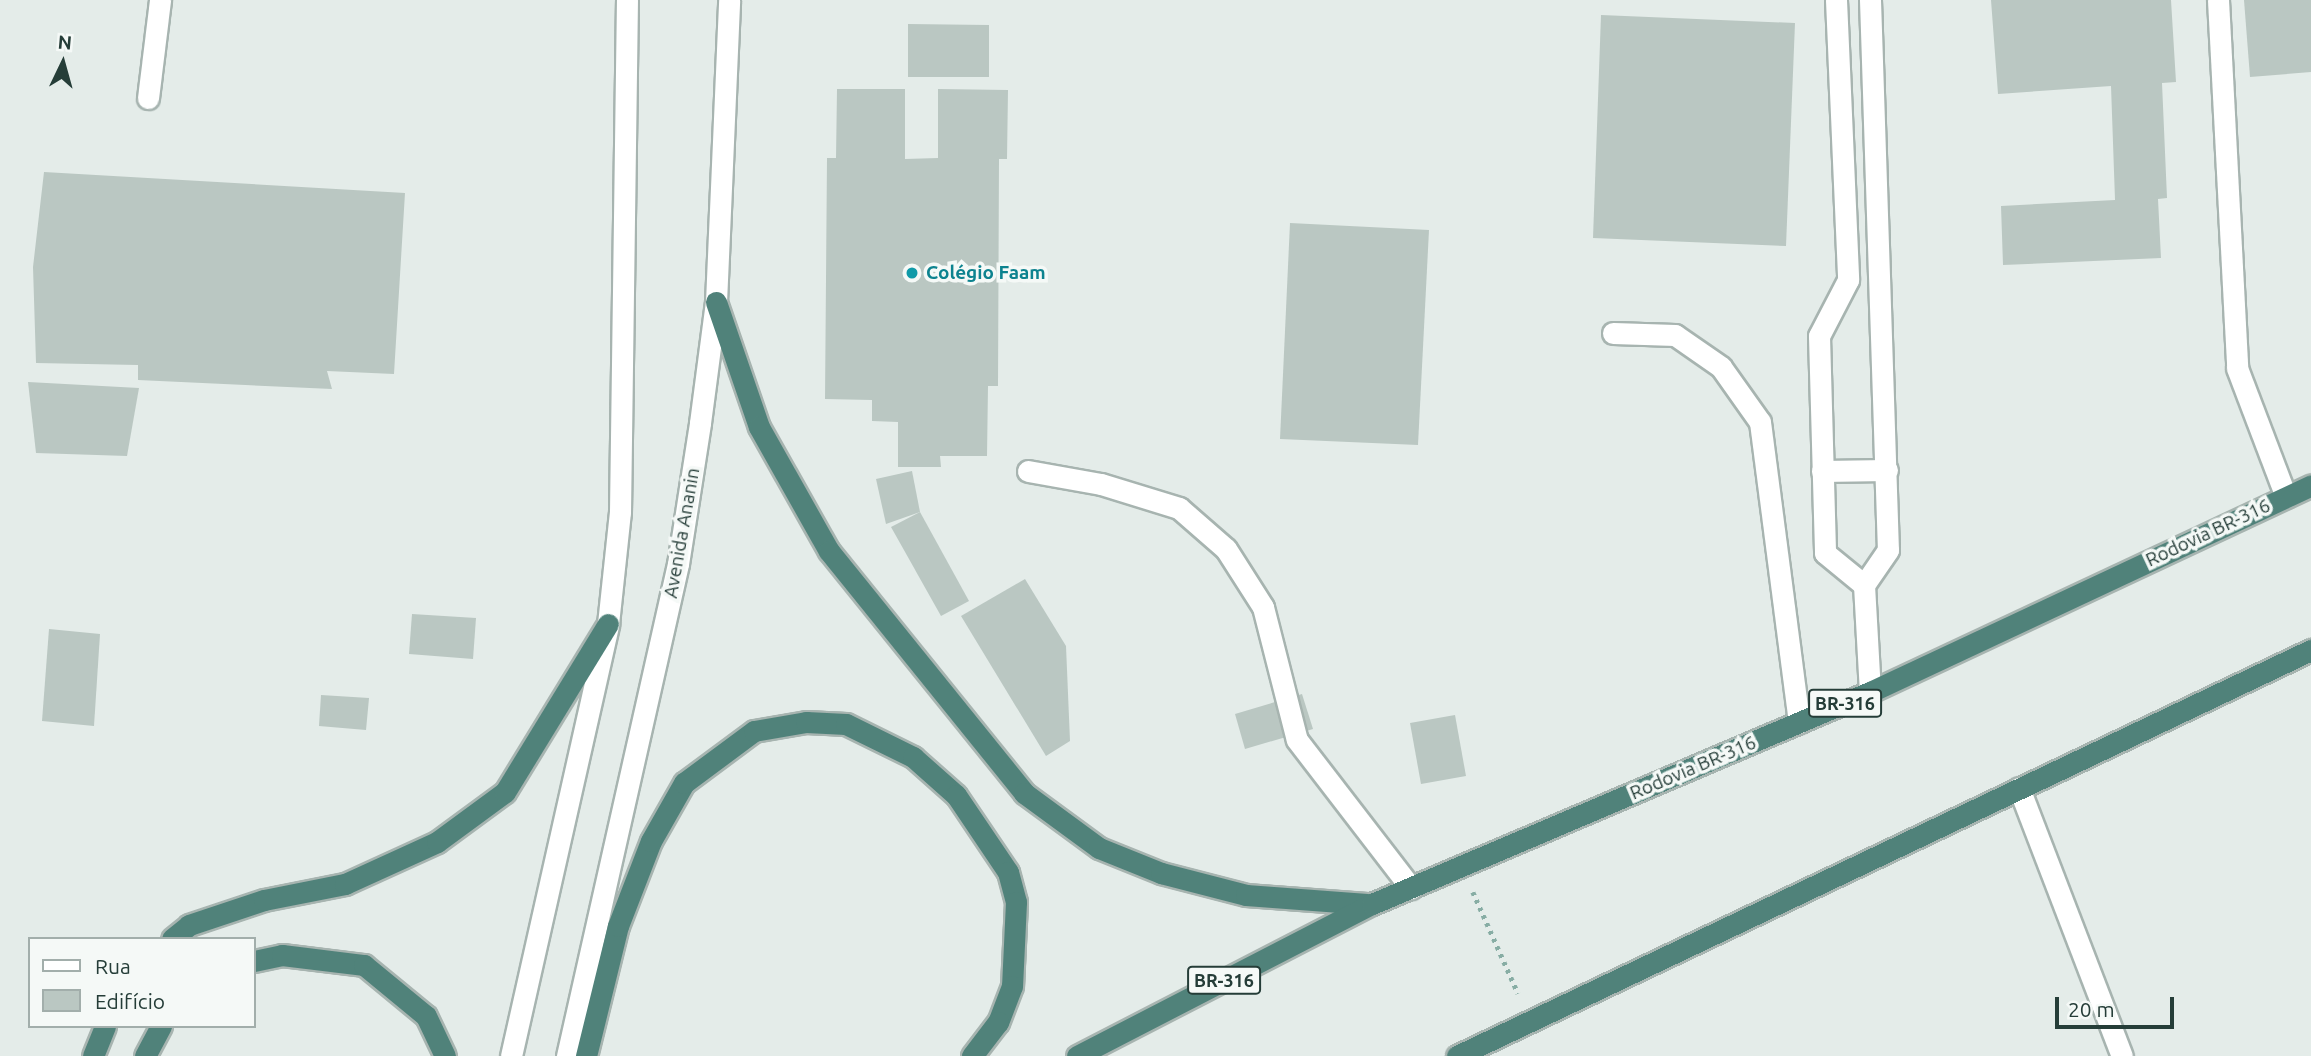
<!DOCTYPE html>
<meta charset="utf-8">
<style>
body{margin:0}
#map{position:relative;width:2311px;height:1056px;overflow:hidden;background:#e4ece9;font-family:Ubuntu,sans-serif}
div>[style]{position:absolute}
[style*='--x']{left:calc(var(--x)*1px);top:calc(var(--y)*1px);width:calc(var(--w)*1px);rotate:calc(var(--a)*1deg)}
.building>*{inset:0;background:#bac7c2}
.path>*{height:4.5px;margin-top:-2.25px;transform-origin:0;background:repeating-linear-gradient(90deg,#87ada4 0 3.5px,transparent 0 8.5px)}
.roads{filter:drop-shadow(2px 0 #a7b4b0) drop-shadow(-2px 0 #a7b4b0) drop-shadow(0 2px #a7b4b0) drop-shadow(0 -2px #a7b4b0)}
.service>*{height:21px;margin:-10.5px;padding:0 10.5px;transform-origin:10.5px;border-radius:10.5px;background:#fff}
.minor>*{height:21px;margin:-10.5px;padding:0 10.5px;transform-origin:10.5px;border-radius:10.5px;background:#fff}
.secondary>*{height:21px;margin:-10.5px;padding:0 10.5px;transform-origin:10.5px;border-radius:10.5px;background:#fff}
.trunk>*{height:21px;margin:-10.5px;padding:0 10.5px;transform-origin:10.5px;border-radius:10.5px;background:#50827a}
.dots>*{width:19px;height:19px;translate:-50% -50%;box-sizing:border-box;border:4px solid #f5f9f7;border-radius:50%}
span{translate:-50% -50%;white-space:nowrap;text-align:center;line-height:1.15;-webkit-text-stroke:7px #f5f9f7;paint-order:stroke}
.shield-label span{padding:2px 5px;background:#f5f9f7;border:2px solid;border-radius:5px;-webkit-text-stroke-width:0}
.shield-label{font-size:18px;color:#253d38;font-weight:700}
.culture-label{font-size:19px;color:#0d838f;font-weight:700}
.left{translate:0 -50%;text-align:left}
.street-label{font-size:19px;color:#253d38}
.legend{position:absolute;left:28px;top:937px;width:228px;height:91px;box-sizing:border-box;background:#f5f9f7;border:2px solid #a2aeab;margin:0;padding:9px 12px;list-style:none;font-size:21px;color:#253d38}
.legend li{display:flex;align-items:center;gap:14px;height:35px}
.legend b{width:35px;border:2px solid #a2aeab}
.north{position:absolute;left:28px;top:28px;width:70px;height:70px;-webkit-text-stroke:5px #f5f9f7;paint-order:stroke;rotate:5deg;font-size:19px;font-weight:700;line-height:28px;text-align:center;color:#253d38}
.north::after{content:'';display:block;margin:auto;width:24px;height:32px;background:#253d38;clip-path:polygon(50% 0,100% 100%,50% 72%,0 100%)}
.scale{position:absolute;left:2055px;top:997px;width:119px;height:32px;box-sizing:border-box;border:4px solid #253d38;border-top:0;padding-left:9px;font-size:21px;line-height:24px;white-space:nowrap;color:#253d38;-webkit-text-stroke:5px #f5f9f7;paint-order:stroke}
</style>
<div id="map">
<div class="building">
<div style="clip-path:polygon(1991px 0,2171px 0,2176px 82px,2162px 83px,2167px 198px,2158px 199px,2161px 258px,2003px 265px,2001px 206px,2115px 200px,2111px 86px,1998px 94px)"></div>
<div style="clip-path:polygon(2244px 0,2311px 0,2311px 72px,2250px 77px)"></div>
<div style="clip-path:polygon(1601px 15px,1795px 23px,1786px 246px,1593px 238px)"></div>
<div style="clip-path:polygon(908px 24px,989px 25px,989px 77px,908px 77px)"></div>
<div style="clip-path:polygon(837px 89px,905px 89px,905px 159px,938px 158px,938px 89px,1008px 90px,1007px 159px,999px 159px,998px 386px,988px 386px,987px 456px,940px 456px,941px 467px,898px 467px,898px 422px,872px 421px,872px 400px,825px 399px,827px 158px,836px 158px)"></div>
<div style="clip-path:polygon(44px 172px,405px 193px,394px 374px,327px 371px,332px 389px,138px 380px,138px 365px,36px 363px,33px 267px)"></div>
<div style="clip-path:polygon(1290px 223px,1429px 230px,1418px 445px,1280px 439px)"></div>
<div style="clip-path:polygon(28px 382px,139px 388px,127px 456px,36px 453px)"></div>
<div style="clip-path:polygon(912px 471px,920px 512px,886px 524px,876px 479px)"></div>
<div style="clip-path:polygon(920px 512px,969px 601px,941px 616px,891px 527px)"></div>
<div style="clip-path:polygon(1025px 579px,1066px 646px,1070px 741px,1046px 756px,961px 616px)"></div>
<div style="clip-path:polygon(412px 614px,476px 618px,473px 659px,409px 654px)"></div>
<div style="clip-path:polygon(49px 629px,100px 634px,94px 726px,42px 721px)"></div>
<div style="clip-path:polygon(1302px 694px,1313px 729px,1245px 749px,1235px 714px)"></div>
<div style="clip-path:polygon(321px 695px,369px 698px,366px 730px,319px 726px)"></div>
<div style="clip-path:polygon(1455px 715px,1466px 776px,1421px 784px,1410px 723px)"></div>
</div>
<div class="path">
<div style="--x:1473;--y:892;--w:111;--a:66"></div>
</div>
<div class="roads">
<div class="service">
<div style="--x:2218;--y:0;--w:368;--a:87"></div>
<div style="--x:2237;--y:368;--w:138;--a:69.2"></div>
<div style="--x:148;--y:98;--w:99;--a:-83"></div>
<div style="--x:1613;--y:333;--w:62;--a:1.8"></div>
<div style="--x:1675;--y:335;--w:56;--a:34.8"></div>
<div style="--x:1721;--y:367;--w:67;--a:54.7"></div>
<div style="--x:1760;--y:422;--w:303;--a:82.6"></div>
<div style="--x:1028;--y:471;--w:74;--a:10.1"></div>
<div style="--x:1101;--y:484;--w:82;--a:17.1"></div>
<div style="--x:1179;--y:508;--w:62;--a:41.1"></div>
<div style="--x:1226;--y:549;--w:69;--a:57.5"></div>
<div style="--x:1263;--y:607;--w:137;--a:75.7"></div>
<div style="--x:1297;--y:740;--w:187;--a:52.4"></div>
<div style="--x:2019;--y:788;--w:287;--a:69"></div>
</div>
<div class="minor">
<div style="--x:1836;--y:0;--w:280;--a:87.5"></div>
<div style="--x:1848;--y:280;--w:63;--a:117.4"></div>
<div style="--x:1819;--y:336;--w:217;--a:88.4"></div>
<div style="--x:1825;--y:553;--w:50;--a:39.4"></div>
<div style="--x:1870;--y:0;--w:550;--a:88.13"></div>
<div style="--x:1888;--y:550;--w:42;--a:124.4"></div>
<div style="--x:1864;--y:585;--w:107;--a:86.8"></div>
<div style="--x:1822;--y:471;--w:65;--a:-0.9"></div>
</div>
<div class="secondary">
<div style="--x:511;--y:1056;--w:443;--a:-77.3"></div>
<div style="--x:608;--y:624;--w:113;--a:-83.9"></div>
<div style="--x:620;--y:512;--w:512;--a:-89.22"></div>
<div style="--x:567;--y:1056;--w:504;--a:-77.29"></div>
<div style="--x:678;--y:564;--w:143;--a:-81.1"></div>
<div style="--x:700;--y:423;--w:122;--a:-82.5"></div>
<div style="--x:716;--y:302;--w:302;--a:-87.5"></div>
</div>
<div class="trunk">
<div style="--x:716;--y:302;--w:132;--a:71"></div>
<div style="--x:759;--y:427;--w:142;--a:60.6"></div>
<div style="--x:829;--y:551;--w:311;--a:51.1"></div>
<div style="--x:1024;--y:793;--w:93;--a:36.3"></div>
<div style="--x:1099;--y:848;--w:67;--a:22"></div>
<div style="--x:1161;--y:873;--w:88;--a:14.5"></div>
<div style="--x:1246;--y:895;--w:121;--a:4.3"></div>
<div style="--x:172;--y:939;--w:22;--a:-39"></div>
<div style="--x:189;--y:925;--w:79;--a:-18.4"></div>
<div style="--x:264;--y:900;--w:83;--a:-11.2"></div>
<div style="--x:345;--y:884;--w:101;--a:-24.5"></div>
<div style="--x:437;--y:842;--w:84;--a:-36.3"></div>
<div style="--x:505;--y:792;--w:197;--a:-58.5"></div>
<div style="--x:254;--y:961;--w:29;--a:-12"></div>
<div style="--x:282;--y:955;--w:83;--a:7"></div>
<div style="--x:364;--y:965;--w:80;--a:39.4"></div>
<div style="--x:426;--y:1016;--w:44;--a:64.6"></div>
<div style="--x:93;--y:1056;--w:32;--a:-68"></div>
<div style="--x:145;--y:1056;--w:34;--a:-62"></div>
<div style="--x:586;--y:1056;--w:134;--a:-76.2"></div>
<div style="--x:618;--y:926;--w:91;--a:-68.8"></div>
<div style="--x:651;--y:841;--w:67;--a:-60.4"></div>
<div style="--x:684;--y:783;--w:87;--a:-36.6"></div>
<div style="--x:754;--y:731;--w:53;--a:-9.8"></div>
<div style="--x:806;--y:722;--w:40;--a:2.9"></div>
<div style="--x:846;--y:724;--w:75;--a:26.2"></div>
<div style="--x:913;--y:757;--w:57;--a:41.5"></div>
<div style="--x:956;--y:795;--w:93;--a:56"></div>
<div style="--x:1008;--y:872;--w:31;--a:75"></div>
<div style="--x:1016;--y:902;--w:84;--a:92.7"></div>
<div style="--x:1012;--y:986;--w:39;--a:111"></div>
<div style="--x:998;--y:1022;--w:43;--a:127.4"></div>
<div style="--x:1077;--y:1056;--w:332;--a:-27.3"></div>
<div style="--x:1372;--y:904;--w:541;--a:-23.06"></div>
<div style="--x:1870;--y:692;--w:487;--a:-25.1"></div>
<div style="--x:1457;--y:1056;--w:946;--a:-25.43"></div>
</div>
</div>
<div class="dots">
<div style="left:912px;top:273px;background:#0f9aa8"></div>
</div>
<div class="shield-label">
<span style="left:1845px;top:703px">BR-316</span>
<span style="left:1224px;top:980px">BR-316</span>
</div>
<div class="culture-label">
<span class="left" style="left:926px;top:273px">Colégio Faam</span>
</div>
<div class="street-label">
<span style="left:682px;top:533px;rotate:-80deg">Avenida Ananin</span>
<span style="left:2208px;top:533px;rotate:-25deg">Rodovia BR-316</span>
<span style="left:1693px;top:768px;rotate:-23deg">Rodovia BR-316</span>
</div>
<ul class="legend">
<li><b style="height:9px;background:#fff"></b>Rua</li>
<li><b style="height:19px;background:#bac7c2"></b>Edifício</li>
</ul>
<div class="north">N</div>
<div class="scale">20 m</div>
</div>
